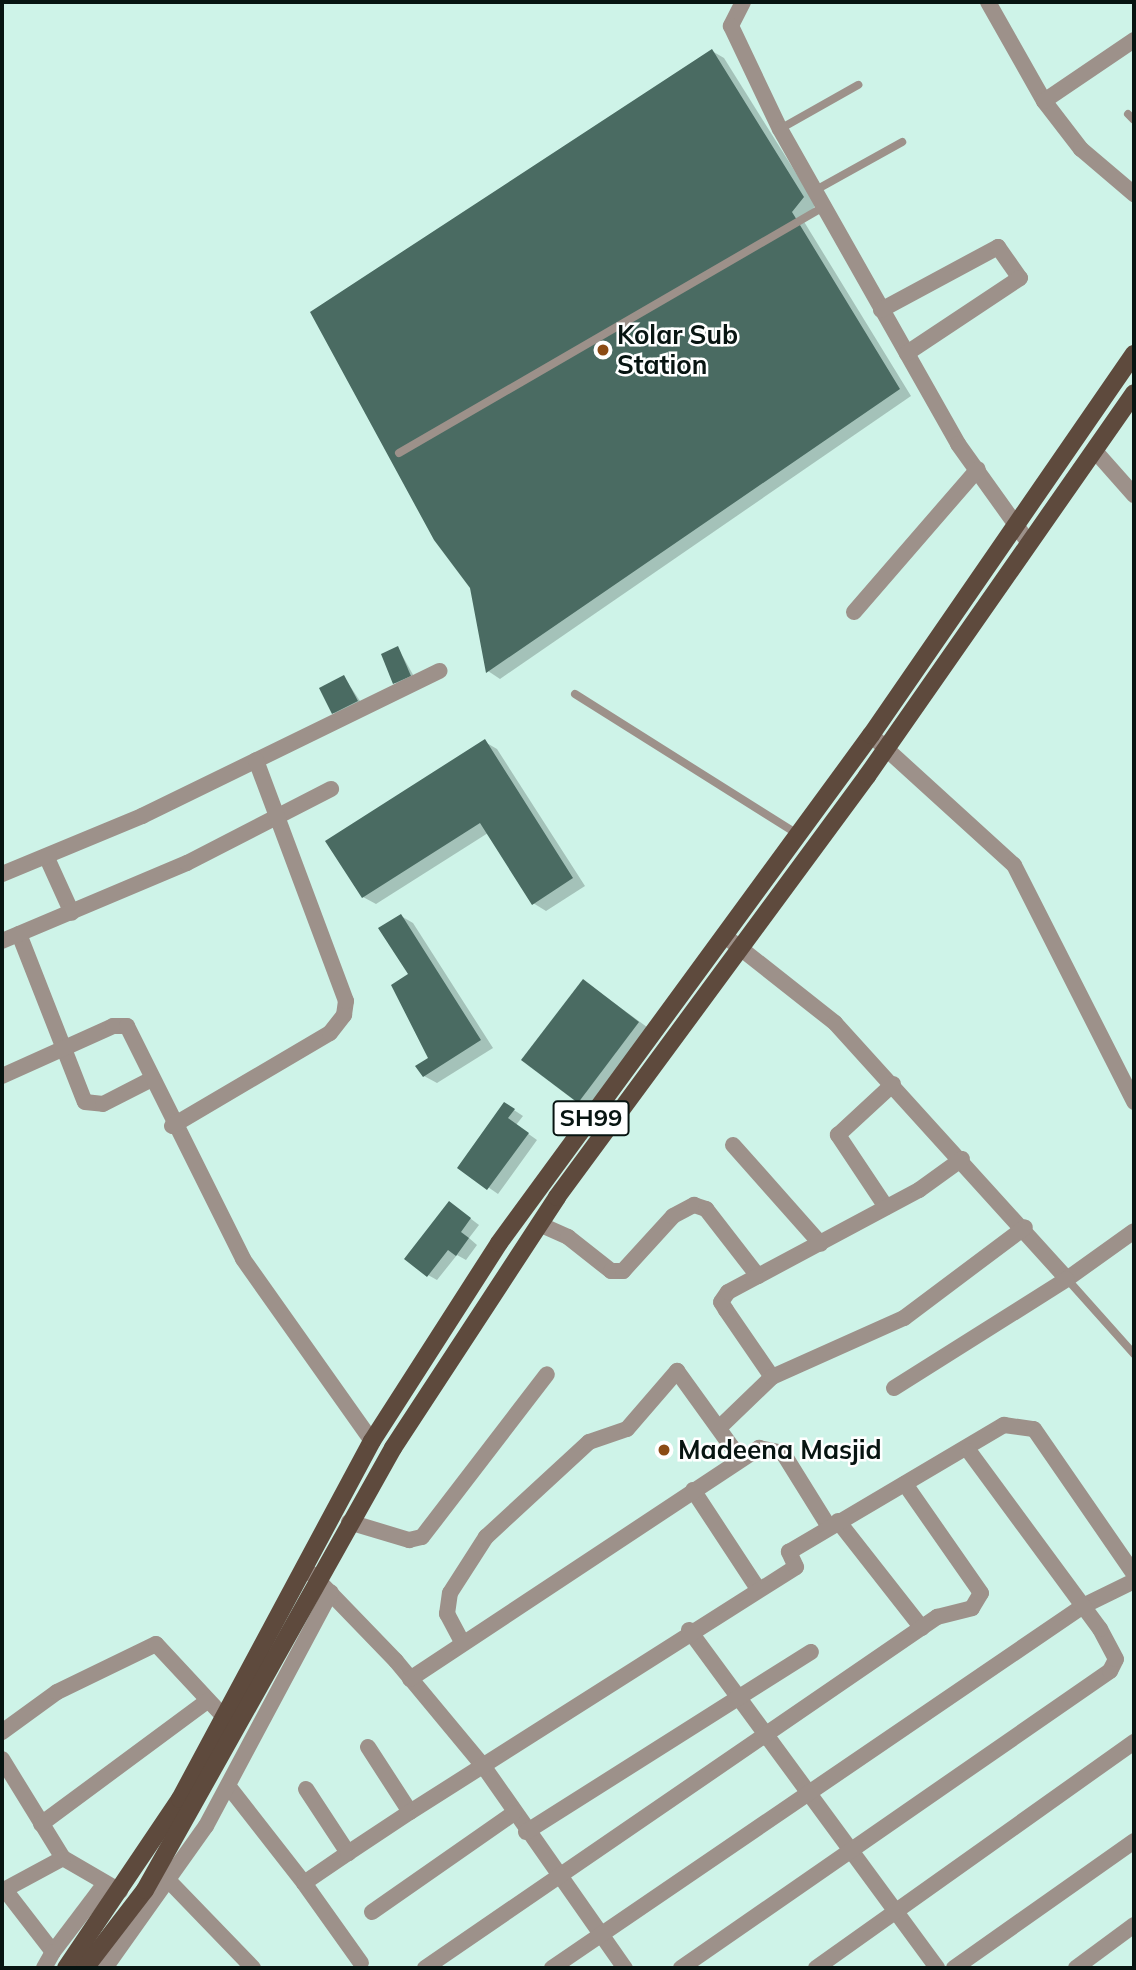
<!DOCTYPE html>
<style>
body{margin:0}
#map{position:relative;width:1136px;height:1970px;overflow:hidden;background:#cef3e8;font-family:Mulish,sans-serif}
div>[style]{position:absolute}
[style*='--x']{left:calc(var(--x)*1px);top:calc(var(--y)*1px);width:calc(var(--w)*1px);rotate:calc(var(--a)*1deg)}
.shadow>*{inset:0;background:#0003}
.building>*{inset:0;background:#4a6b62}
.lane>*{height:8px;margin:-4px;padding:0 4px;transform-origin:4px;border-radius:4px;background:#9d918a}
.street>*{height:16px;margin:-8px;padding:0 8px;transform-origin:8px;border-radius:8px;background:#9d918a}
.primary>*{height:18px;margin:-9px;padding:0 9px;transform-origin:9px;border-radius:9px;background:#5e4a3d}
.dots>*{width:19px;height:19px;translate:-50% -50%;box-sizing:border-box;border:4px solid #fff;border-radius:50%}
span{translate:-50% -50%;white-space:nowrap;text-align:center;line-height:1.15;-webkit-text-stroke:5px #fff;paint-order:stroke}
.shield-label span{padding:2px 5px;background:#fff;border:2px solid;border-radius:5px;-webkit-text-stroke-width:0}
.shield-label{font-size:24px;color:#071411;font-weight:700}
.poi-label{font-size:26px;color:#071411;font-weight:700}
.left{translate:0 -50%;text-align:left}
.frame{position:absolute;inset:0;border:4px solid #071411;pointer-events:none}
</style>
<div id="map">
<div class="shadow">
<div style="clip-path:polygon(712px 51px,724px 58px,816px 205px,803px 220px,911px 396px,500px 679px,488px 671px)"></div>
<div style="clip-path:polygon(398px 648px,416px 680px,401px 686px,395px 683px)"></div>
<div style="clip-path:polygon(344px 677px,362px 704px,339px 716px,334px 713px)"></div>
<div style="clip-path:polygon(485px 742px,497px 749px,585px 886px,546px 911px,533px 903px,488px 833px,376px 904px,363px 897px)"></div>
<div style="clip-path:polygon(401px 916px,413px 923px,493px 1048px,437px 1083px,424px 1076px,430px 1058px)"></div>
<div style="clip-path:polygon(584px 981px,651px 1030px,591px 1109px,579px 1102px)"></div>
<div style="clip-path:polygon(514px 1110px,523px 1116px,516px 1125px,537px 1140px,498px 1194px,459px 1167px)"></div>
<div style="clip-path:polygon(458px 1209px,479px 1225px,469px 1238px,477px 1245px,466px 1260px,457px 1255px,437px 1280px,428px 1275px)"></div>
</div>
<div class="building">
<div style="clip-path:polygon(712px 49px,804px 197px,792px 212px,900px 389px,486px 673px,470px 588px,434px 540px,310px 312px)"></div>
<div style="clip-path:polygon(398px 646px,411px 676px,393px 684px,381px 654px)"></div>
<div style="clip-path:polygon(344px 675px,358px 701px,332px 714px,319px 688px)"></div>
<div style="clip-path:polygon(485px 739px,573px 878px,532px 905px,480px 823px,362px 898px,325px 841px)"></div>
<div style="clip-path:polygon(401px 914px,481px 1040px,423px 1077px,415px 1066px,428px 1058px,391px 985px,408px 974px,378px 928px)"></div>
<div style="clip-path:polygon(583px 979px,639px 1022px,578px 1103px,521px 1060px)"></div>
<div style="clip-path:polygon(504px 1102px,515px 1109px,508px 1118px,529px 1133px,487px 1190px,457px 1168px)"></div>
<div style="clip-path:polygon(449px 1201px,471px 1218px,461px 1232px,469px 1238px,456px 1256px,448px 1250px,427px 1277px,404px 1259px)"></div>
</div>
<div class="lane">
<div style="--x:1128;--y:114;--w:8;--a:45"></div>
<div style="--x:780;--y:129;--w:90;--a:-29.4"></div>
<div style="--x:814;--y:191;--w:101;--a:-29.1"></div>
<div style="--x:399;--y:453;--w:490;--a:-30.1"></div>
<div style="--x:575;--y:694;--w:265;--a:32.2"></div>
<div style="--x:1067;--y:1279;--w:101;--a:48.2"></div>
</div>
<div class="street">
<div style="--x:743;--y:2;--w:27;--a:117"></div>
<div style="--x:731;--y:26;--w:114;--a:64.6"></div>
<div style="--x:780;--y:129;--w:362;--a:60.5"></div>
<div style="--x:958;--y:444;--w:122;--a:54.4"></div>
<div style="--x:988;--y:2;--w:114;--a:60.5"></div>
<div style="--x:1044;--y:101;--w:61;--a:52.4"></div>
<div style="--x:1081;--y:149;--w:70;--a:40.3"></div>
<div style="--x:1044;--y:101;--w:109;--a:-34.1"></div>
<div style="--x:881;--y:310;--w:133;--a:-28.3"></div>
<div style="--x:998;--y:247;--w:38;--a:55"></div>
<div style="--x:1020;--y:278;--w:136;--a:146.4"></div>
<div style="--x:1095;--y:451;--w:59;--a:48.4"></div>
<div style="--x:854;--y:612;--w:189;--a:-49.1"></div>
<div style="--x:871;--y:735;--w:193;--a:42.3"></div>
<div style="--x:1014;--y:865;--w:266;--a:63.1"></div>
<div style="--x:47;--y:858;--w:60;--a:65.6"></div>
<div style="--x:2;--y:874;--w:152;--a:-22.5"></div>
<div style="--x:142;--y:816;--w:331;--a:-26"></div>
<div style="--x:19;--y:934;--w:180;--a:68.6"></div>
<div style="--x:85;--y:1102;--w:18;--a:6"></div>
<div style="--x:103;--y:1104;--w:53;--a:-27.1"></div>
<div style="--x:730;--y:940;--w:134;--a:38.3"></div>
<div style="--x:835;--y:1023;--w:345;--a:47.8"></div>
<div style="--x:1067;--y:1279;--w:82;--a:-35.6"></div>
<div style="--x:2;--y:941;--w:201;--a:-22.9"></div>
<div style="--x:187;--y:863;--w:162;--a:-27.2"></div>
<div style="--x:2;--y:1076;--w:122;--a:-24.2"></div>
<div style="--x:113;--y:1026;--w:14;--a:0"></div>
<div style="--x:127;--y:1026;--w:260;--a:63.5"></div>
<div style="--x:243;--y:1259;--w:223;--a:54.7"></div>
<div style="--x:172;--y:1126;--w:183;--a:-30.5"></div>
<div style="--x:330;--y:1033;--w:23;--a:-52"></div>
<div style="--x:344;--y:1015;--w:14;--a:-82"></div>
<div style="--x:346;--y:1001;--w:257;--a:-110.5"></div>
<div style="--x:733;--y:1145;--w:132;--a:48.4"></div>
<div style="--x:886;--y:1207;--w:87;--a:-123.7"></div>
<div style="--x:838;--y:1135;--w:75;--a:-42.8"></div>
<div style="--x:539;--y:1224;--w:32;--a:24"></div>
<div style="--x:568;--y:1237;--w:55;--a:38.3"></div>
<div style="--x:611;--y:1271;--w:12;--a:0"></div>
<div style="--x:623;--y:1271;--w:74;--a:-47.7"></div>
<div style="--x:673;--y:1216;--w:24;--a:-28"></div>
<div style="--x:694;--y:1205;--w:13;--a:18"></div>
<div style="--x:706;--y:1209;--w:85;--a:52.2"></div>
<div style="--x:772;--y:1377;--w:81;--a:-124.5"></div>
<div style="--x:726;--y:1310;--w:9;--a:-122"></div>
<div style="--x:721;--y:1302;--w:12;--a:-55"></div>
<div style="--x:728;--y:1292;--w:217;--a:-28.1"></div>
<div style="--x:919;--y:1190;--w:53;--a:-35.8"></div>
<div style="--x:894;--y:1388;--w:204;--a:-32.2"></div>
<div style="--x:719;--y:1428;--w:74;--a:-43.9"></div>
<div style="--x:772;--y:1377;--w:145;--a:-24.1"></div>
<div style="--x:904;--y:1318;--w:151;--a:-36.9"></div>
<div style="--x:693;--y:1490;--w:118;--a:56.7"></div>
<div style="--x:838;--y:1521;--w:136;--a:51.9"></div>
<div style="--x:349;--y:1522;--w:63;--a:16.7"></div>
<div style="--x:409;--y:1540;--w:13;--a:-13"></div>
<div style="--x:422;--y:1537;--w:205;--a:-52.5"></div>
<div style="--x:312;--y:1574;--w:121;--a:46"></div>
<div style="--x:396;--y:1661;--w:138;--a:50.3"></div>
<div style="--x:484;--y:1767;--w:246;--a:55"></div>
<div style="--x:689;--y:1630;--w:419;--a:53.7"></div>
<div style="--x:461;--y:1640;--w:30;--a:-118"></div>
<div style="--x:447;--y:1614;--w:21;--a:-82"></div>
<div style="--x:450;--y:1593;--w:67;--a:-57.3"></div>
<div style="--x:486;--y:1537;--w:140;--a:-42.7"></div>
<div style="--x:589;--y:1442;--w:40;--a:-18.9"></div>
<div style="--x:627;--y:1429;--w:77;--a:-49.2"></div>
<div style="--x:677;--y:1371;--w:106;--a:54.2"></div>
<div style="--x:410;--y:1679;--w:419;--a:-33.5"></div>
<div style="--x:759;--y:1448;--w:25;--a:12"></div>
<div style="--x:783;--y:1453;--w:87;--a:58.1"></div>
<div style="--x:2;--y:1732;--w:68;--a:-36"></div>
<div style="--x:57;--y:1692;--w:110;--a:-25.9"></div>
<div style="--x:156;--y:1644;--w:100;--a:47"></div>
<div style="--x:368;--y:1747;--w:77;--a:57.1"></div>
<div style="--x:410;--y:1812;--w:457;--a:-32.4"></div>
<div style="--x:796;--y:1567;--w:17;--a:-115"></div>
<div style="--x:789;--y:1552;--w:250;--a:-30.6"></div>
<div style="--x:1004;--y:1425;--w:30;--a:8"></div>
<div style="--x:1034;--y:1429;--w:176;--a:55.4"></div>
<div style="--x:2;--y:1759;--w:116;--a:58.4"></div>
<div style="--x:63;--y:1858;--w:66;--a:30.1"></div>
<div style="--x:229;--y:1787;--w:122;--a:52"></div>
<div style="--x:304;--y:1883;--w:53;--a:-34.3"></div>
<div style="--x:306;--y:1789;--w:77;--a:56.7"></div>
<div style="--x:348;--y:1853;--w:74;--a:-33.5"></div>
<div style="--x:41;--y:1824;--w:207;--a:-36.5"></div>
<div style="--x:526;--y:1832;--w:337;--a:-32.3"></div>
<div style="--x:169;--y:1881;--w:121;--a:46"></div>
<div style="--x:304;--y:1883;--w:98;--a:54.5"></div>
<div style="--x:5;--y:1890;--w:78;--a:52.3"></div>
<div style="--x:53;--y:1952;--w:83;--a:-52.9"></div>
<div style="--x:2;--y:1891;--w:69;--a:-28.4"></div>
<div style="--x:372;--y:1912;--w:173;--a:-34.9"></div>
<div style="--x:44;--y:1968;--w:18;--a:-61"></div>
<div style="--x:105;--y:1968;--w:174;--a:-54.6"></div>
<div style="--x:206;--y:1826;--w:265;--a:-61.9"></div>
<div style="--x:425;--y:1968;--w:621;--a:-34.43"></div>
<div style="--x:937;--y:1617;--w:36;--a:-14"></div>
<div style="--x:972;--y:1608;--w:17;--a:-59"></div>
<div style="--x:981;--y:1593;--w:133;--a:-124.9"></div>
<div style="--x:552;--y:1968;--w:643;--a:-34.28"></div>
<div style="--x:1083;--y:1606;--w:57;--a:-26.1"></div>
<div style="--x:681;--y:1968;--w:522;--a:-34.7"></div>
<div style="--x:1110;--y:1671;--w:13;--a:-63"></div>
<div style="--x:1116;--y:1659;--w:34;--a:-118"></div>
<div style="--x:1100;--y:1629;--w:221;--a:-126.4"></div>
<div style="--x:816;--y:1968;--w:390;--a:-35.4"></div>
<div style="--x:954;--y:1968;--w:220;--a:-35.2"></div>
<div style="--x:1076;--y:1968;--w:72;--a:-36.6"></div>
</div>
<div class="primary">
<div style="--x:66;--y:1968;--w:204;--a:-56"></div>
<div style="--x:180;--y:1799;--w:406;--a:-61.8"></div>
<div style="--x:372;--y:1441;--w:235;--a:-57.3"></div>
<div style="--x:499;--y:1243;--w:630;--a:-53.79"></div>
<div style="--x:871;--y:735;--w:463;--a:-55.4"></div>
<div style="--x:85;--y:1968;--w:98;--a:-52.4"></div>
<div style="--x:145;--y:1890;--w:507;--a:-60.7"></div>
<div style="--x:393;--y:1448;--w:300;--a:-56.8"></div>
<div style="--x:557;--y:1197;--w:523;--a:-53.63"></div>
<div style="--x:867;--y:776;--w:467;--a:-55.1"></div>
</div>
<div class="dots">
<div style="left:603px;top:350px;background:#8b4b14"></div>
<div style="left:664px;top:1450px;background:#8b4b14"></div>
</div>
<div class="shield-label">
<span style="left:591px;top:1118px">SH99</span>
</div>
<div class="poi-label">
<span class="left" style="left:617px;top:350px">Kolar Sub<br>Station</span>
<span class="left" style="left:678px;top:1450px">Madeena Masjid</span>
</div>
<div class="frame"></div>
</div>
